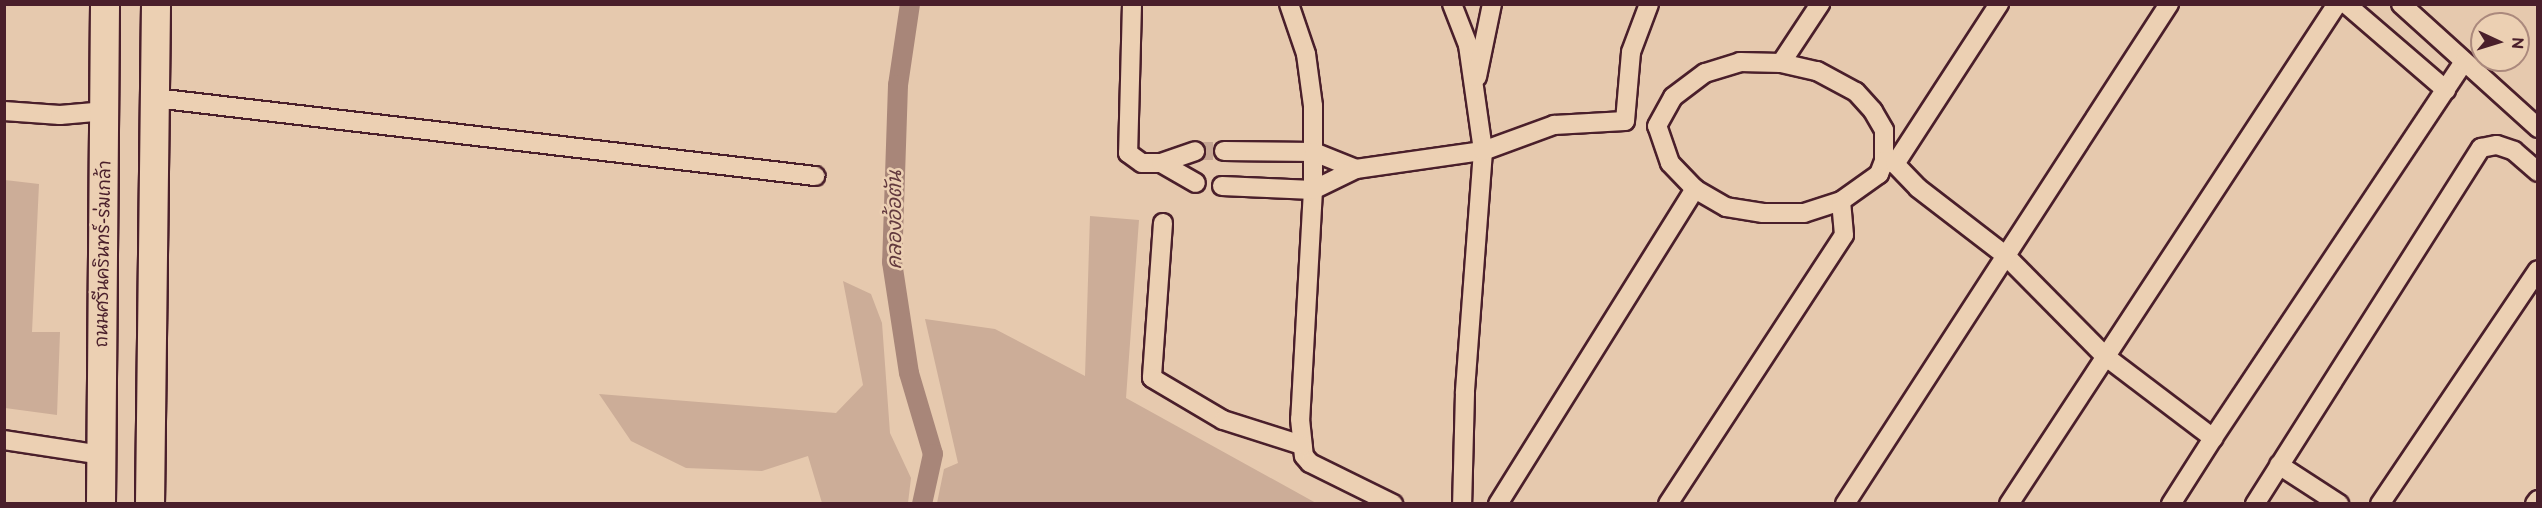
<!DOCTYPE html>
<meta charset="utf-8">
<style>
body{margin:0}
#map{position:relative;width:2542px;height:508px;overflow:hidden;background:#e6c9ae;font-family:"Balsamiq Sans","Playpen Sans Thai",sans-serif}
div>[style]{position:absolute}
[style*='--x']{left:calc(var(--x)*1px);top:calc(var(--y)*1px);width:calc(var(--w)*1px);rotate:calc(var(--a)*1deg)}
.green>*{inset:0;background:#ccad98}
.canal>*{height:20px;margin:-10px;padding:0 10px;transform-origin:10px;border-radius:10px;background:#a88679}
.minor-tunnel>*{height:18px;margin-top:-9px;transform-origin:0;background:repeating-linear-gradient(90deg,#c7a794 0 18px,transparent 0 27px)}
.roads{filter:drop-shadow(2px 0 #4a1f2b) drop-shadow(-2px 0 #4a1f2b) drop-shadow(0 2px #4a1f2b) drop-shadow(0 -2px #4a1f2b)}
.minor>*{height:18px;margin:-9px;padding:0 9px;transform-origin:9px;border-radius:9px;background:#ecd0b3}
.primary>*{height:28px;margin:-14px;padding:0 14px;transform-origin:14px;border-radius:14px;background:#ecd0b3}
span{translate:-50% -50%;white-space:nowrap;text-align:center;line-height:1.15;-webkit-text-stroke:5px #ecd0b3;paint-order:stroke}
.street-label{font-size:18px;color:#4a1f2b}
.water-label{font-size:20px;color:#62393e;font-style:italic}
.frame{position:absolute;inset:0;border:6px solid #4a1f2b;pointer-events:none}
.north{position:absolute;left:2470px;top:12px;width:60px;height:60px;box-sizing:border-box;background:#ecd0b3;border:2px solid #ab897d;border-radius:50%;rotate:94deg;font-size:16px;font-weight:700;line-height:24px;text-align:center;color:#4a1f2b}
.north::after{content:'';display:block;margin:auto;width:21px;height:27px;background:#4a1f2b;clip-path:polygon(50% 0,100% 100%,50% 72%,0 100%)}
</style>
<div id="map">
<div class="green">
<div style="clip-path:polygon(5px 180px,39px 184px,32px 332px,60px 332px,57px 415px,5px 408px)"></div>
<div style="clip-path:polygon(1090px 216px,1139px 220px,1126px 398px,1316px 503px,937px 503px,944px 469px,958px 463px,925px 319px,995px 329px,1085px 376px)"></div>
<div style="clip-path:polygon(843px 281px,871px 294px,882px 323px,890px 433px,911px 478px,908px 503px,822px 503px,808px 456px,762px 471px,686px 468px,631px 441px,599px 394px,836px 413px,863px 385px)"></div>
</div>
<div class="canal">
<div style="--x:910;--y:4;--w:82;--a:98.4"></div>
<div style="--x:898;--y:85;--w:177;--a:91.9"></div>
<div style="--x:892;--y:262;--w:112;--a:81.3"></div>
<div style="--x:909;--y:373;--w:84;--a:73.5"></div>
<div style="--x:933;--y:454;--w:51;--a:102.4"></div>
</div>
<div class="minor-tunnel">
<div style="--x:1195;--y:151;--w:29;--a:0"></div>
</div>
<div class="roads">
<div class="minor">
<div style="--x:1132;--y:4;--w:149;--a:91.5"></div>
<div style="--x:1128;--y:153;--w:17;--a:36"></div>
<div style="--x:1142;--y:163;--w:19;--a:0"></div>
<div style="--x:1161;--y:163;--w:36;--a:-19"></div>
<div style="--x:1289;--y:4;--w:53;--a:71.2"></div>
<div style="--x:1306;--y:54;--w:52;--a:82.3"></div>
<div style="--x:1313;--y:106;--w:84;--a:90"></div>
<div style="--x:1313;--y:190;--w:229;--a:93.2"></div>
<div style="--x:1300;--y:419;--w:37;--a:84"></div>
<div style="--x:1304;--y:456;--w:9;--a:49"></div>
<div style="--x:1310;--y:463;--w:93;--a:26.3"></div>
<div style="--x:1452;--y:4;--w:44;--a:68.7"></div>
<div style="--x:1468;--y:45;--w:107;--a:81.9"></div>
<div style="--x:1483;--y:151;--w:243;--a:94.3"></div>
<div style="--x:1465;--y:393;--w:111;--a:91.5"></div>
<div style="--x:2346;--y:4;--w:132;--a:40.7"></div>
<div style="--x:2401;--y:4;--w:185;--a:42.1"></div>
<div style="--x:1740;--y:62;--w:41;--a:1.4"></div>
<div style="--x:1781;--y:63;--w:37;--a:13"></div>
<div style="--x:1817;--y:71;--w:44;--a:28.3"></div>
<div style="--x:1856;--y:92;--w:25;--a:48"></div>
<div style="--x:1873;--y:111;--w:22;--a:60"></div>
<div style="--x:1884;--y:130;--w:31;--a:90"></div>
<div style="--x:1884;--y:161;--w:14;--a:111"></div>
<div style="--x:1879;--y:174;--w:47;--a:144.6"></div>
<div style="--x:1841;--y:201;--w:39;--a:162"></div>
<div style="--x:1804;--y:213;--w:41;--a:180"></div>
<div style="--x:1763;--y:213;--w:37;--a:-171"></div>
<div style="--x:1726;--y:207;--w:36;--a:-150"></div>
<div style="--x:1695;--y:189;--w:36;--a:-134"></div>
<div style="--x:1670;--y:163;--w:39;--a:-109"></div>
<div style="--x:1657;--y:126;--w:33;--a:-61"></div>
<div style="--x:1673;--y:97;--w:40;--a:-37"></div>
<div style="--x:1705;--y:73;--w:37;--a:-17"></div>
<div style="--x:1781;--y:63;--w:71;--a:-56.5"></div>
<div style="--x:1477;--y:77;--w:75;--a:-78.4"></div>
<div style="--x:155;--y:98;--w:665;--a:6.74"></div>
<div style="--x:4;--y:111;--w:56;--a:4.1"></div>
<div style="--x:60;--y:115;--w:46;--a:-5"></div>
<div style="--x:1224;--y:151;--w:90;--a:0.6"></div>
<div style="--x:1314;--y:152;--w:45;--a:22"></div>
<div style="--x:1884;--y:161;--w:11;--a:15"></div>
<div style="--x:1895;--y:164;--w:33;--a:46"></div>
<div style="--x:1918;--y:188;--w:110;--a:37.6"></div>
<div style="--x:2005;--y:255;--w:142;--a:45.3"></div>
<div style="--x:2105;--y:356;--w:136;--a:37.2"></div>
<div style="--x:2213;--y:438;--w:452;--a:-56.3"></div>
<div style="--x:1161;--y:163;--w:40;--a:29.7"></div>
<div style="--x:1895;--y:164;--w:191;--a:-57"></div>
<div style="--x:1222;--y:186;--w:91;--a:2.5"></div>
<div style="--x:1313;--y:190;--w:48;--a:-26"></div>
<div style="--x:1356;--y:169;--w:128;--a:-8.1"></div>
<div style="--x:1483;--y:151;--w:76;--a:-20.1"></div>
<div style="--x:1554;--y:125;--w:71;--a:-3.2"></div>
<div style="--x:1625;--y:121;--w:69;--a:-85"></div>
<div style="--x:1631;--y:52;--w:51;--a:-69.4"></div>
<div style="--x:1163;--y:223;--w:155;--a:94.1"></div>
<div style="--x:1152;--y:378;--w:82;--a:30.6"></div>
<div style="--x:1223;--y:420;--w:83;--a:17.6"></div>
<div style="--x:4;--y:440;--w:99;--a:8.7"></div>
<div style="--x:2279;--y:465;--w:72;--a:33"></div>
<div style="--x:1498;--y:504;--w:372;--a:-58"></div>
<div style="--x:1668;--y:504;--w:321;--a:-56.8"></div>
<div style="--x:1844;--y:235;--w:34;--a:-95"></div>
<div style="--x:1845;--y:504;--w:596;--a:-57.06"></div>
<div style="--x:2009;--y:504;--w:598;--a:-56.74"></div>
<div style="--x:2171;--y:504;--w:78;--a:-57.5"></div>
<div style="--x:2255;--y:504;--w:422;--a:-57.6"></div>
<div style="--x:2481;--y:148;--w:16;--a:-11"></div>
<div style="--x:2497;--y:145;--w:18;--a:19"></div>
<div style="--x:2514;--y:151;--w:32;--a:41"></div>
<div style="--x:2380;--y:504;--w:282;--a:-56"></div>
<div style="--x:2535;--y:504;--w:5;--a:-53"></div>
</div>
<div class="primary">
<div style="--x:101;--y:504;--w:500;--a:-89.54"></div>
<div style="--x:150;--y:504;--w:500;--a:-89.31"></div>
</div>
</div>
<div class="street-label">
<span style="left:104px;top:254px;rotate:-89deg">ถนนศรีนครินทร์-ร่มเกล้า</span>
</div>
<div class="water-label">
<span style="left:895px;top:220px;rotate:-90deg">คลองอ้อตัน</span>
</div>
<div class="frame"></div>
<div class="north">N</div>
</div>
